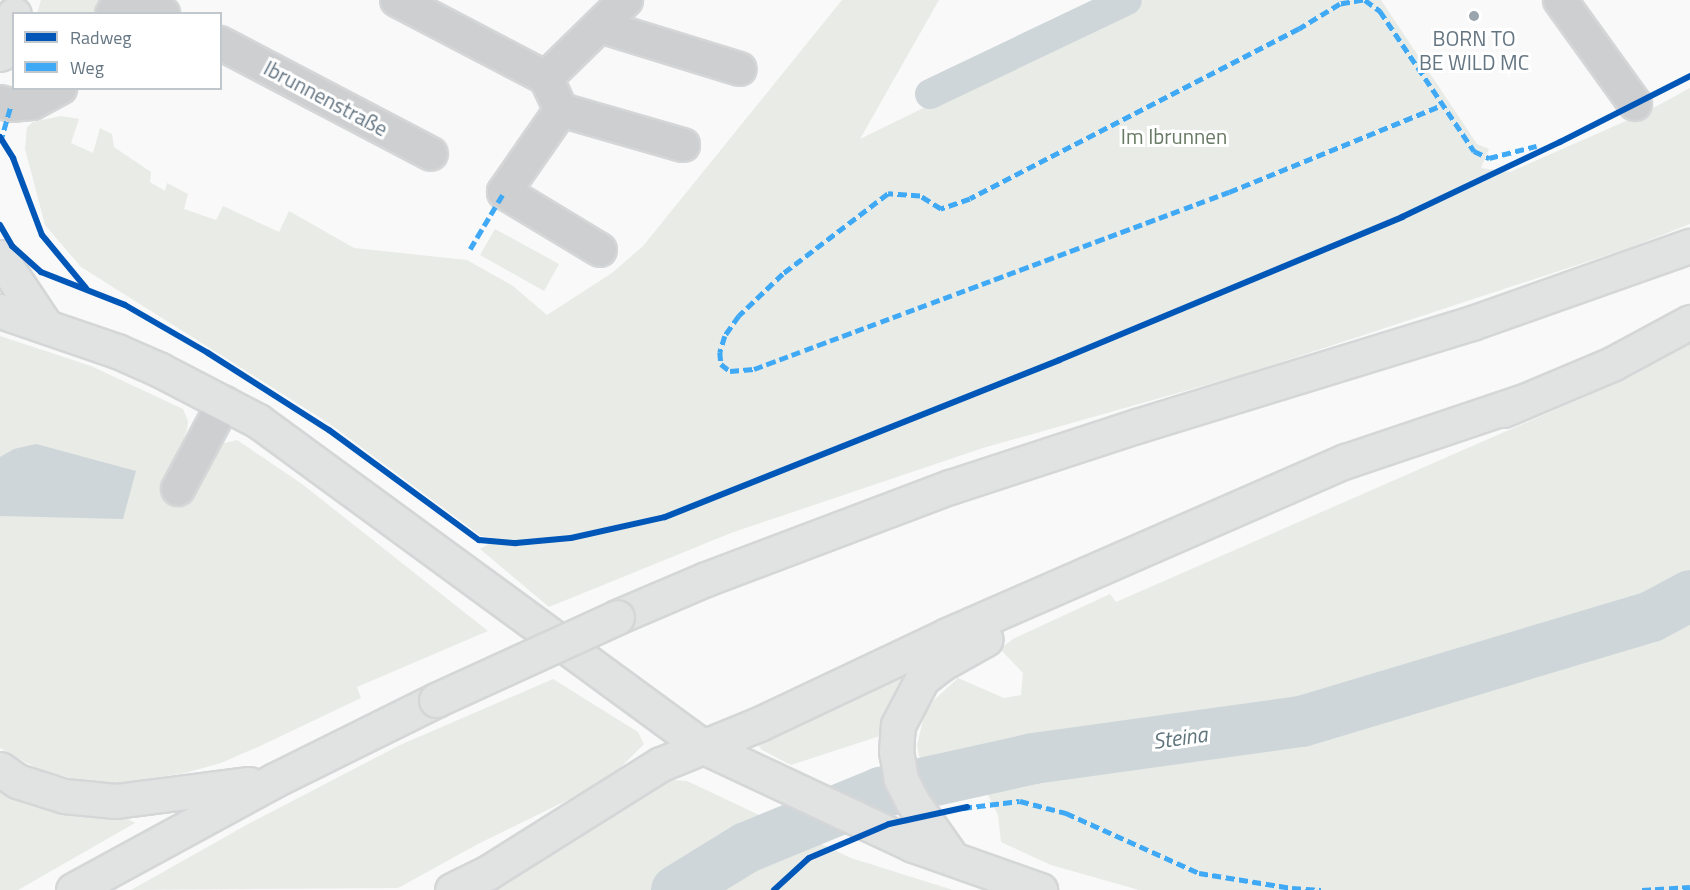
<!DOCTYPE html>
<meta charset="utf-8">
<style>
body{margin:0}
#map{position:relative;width:1690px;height:890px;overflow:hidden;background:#f9f9f9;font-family:"Titillium Web",sans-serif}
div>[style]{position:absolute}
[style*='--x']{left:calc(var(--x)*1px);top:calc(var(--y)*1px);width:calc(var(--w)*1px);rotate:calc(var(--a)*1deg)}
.green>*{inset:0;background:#e8ebe6}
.water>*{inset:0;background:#ced6d9}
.canal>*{height:30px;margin:-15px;padding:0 15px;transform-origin:15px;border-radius:15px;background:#ced6d9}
.river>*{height:51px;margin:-25.5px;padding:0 25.5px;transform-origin:25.5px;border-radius:25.5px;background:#ced6d9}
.roads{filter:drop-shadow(2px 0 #d5d6d7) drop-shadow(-2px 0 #d5d6d7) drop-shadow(0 2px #d5d6d7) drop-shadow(0 -2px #d5d6d7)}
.minor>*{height:32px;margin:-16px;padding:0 16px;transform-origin:16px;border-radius:16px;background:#cecfd0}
.major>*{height:33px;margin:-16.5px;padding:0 16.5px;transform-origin:16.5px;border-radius:16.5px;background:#e1e2e2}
.highway>*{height:33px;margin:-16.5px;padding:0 16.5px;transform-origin:16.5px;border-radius:16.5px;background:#e1e2e2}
.bridges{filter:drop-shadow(2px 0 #d5d6d6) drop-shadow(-2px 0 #d5d6d6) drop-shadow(0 2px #d5d6d6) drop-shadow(0 -2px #d5d6d6)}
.highway-bridge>*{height:33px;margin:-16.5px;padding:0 16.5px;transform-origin:16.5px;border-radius:16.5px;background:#e1e2e2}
.quiet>*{height:4.5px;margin-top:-2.25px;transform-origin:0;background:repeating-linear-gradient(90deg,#3fa9f5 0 9px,transparent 0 13.5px)}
.cycleway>*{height:6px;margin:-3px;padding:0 3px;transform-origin:3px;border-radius:3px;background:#0057b8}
.dots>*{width:16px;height:16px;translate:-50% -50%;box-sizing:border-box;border:3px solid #fff;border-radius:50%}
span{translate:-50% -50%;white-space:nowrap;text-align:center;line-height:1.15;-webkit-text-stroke:6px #fff;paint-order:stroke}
.poi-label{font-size:21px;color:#657683}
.street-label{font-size:21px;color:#657683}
.park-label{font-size:21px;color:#687a64}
.water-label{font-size:22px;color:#60757c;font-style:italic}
.legend{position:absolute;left:12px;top:12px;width:210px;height:78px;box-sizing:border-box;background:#fff;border:2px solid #c1c8cd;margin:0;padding:8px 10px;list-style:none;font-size:18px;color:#657683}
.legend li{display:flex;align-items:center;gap:12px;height:30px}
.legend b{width:30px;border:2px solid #c1c8cd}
</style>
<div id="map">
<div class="green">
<div style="clip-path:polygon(41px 0,106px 0,98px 13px,37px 14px)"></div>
<div style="clip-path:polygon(842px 0,939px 0,860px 139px,1143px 0,1381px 0,1477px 144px,1489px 149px,1481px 168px,1510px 172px,1642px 114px,1690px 88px,1690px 224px,1629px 248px,1245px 374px,983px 448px,731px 533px,549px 607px,480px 549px,498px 539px,481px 536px,330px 424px,81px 267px,45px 225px,25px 149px,27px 127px,33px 122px,61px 116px,79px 119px,71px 143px,93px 153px,100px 128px,112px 134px,114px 147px,151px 172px,150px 182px,165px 191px,167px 183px,188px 194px,184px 209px,216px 220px,223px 206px,279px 232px,289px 211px,354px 248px,467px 260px,513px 286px,547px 315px,612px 273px,643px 246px)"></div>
<div style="clip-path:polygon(495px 229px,559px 264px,544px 291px,480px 255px)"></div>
<div style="clip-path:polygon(0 336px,91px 366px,183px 409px,188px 421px,187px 429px,168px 485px,220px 444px,237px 440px,302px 484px,488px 631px,357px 687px,361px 698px,258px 747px,221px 763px,185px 773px,116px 784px,79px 780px,40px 770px,10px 754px,0 748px)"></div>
<div style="clip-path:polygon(1690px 344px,1690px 890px,1139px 890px,1051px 865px,1001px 842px,998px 815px,984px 787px,938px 799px,922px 770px,917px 745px,924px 716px,934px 700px,958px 678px,1004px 698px,1021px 695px,1023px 673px,1000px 649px,1013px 639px,1110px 594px,1116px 602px,1630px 377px)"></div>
<div style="clip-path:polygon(911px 673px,886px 734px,791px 765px,762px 750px,758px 745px,760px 740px)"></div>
<div style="clip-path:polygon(553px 679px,638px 732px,644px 744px,618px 770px,570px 799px,478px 844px,398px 888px,131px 890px,250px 823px,400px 745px)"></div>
<div style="clip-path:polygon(672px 780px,687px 781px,851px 858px,953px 890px,480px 890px,611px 810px)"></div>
<div style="clip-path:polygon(0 786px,117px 813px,135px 823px,18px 890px,0 890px)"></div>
</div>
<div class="water">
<div style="clip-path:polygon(36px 444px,136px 471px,123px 519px,0 516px,0 457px,14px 449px)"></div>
</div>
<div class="canal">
<div style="--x:930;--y:94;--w:218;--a:-25.5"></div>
</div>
<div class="river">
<div style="--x:676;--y:890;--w:82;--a:-31.6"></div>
<div style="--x:746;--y:847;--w:145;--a:-22.3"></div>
<div style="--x:880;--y:792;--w:157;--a:-12.5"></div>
<div style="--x:1033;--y:758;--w:271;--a:-7.9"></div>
<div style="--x:1301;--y:721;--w:365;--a:-16.7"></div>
<div style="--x:1651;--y:616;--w:44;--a:-28.3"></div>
</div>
<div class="roads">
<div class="minor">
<div style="--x:138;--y:0;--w:29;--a:29"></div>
<div style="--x:397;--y:0;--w:168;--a:27.6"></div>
<div style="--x:546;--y:78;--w:112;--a:-44.3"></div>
<div style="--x:1560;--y:0;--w:128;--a:54.2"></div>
<div style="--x:112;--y:14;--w:16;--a:-60"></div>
<div style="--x:600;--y:26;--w:146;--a:17.1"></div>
<div style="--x:220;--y:43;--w:238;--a:27.7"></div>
<div style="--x:546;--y:78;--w:35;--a:65"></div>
<div style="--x:561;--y:110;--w:100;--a:124.8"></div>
<div style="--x:504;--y:192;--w:112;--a:31.1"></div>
<div style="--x:0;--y:102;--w:11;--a:15"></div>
<div style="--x:11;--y:105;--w:21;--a:-5"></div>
<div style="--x:32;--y:103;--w:32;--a:-28"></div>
<div style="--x:561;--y:110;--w:127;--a:16"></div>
<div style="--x:178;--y:489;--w:98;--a:-61.9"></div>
</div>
<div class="major">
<div style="--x:0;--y:54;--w:42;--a:-70.7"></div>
<div style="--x:0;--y:257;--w:82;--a:56.5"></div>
<div style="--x:0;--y:311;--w:124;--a:18.9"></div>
<div style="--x:117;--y:351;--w:47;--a:23.8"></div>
<div style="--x:160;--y:370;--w:110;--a:27.5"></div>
<div style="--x:258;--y:421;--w:550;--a:36.2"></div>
<div style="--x:702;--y:746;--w:233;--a:25.1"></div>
<div style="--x:913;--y:845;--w:135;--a:19.5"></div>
</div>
<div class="highway">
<div style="--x:1503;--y:410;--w:118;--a:-22.9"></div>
<div style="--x:1612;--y:364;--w:89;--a:-28.3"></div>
<div style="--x:617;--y:617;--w:97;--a:-23.1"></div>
<div style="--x:706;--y:579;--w:261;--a:-20.7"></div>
<div style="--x:950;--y:487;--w:197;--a:-18.1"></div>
<div style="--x:1137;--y:426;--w:350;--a:-17.1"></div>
<div style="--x:1472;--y:323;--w:231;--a:-19.5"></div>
<div style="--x:0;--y:769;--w:21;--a:35"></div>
<div style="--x:17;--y:781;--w:49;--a:17.7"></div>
<div style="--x:64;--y:796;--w:52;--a:5.5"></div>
<div style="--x:116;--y:801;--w:134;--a:-7.3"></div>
<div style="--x:952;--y:858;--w:70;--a:-125.1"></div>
<div style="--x:912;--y:801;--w:25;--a:-117"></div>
<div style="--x:901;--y:779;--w:27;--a:-100"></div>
<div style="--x:896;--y:752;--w:27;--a:-86"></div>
<div style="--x:898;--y:725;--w:52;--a:-62.4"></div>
<div style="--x:922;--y:679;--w:24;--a:-38"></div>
<div style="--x:941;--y:664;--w:51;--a:-29.1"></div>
<div style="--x:73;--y:890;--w:230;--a:-28.6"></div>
<div style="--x:275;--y:780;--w:180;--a:-26.4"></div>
<div style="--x:452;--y:890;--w:39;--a:-26"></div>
<div style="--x:487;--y:873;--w:205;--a:-32.1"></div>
<div style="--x:661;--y:764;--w:106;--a:-22.2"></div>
<div style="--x:759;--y:724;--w:208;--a:-25.3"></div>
<div style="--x:947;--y:635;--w:435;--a:-23.6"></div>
<div style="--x:1346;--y:461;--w:185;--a:-18.6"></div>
</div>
</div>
<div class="bridges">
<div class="highway-bridge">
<div style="--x:436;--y:700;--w:199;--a:-24.6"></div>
</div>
</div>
<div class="quiet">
<div style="--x:1363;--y:0;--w:23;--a:170"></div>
<div style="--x:1340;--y:4;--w:48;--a:148.6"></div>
<div style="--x:1299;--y:29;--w:370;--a:152.7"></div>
<div style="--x:970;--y:199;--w:31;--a:161"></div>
<div style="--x:941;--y:209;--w:25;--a:-148"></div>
<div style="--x:920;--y:196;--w:32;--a:-176"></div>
<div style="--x:888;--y:194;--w:132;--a:142.7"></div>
<div style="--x:783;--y:274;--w:61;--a:136.3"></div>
<div style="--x:739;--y:316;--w:24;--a:125"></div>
<div style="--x:725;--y:336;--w:17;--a:107"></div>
<div style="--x:720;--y:352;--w:12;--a:85"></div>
<div style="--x:721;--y:364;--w:11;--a:38"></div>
<div style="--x:730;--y:371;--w:24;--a:-5"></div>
<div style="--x:754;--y:369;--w:507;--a:-20.44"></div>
<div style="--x:1229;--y:192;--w:230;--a:-22.2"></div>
<div style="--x:1365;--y:0;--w:19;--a:36"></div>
<div style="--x:1380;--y:11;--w:169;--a:56.1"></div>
<div style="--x:1474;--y:151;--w:17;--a:25"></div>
<div style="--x:1489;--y:158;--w:49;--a:-14.3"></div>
<div style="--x:0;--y:143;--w:40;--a:-74"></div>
<div style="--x:470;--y:249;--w:66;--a:-59.2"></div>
<div style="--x:963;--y:808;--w:57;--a:-7"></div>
<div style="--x:1020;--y:801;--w:48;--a:14.6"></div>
<div style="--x:1066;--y:813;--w:146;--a:24.3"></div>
<div style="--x:1199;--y:873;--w:94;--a:9.2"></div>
<div style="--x:1292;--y:888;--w:29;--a:4"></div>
<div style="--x:1642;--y:890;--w:48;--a:-3.6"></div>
</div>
<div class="cycleway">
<div style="--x:0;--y:137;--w:25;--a:58"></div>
<div style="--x:13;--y:158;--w:82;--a:69.4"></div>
<div style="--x:42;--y:235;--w:69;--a:50.3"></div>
<div style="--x:0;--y:225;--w:24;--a:60"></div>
<div style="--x:12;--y:246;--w:39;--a:42"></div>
<div style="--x:41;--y:272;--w:90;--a:21.4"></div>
<div style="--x:125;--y:305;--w:96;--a:30"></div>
<div style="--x:208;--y:353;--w:143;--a:32.5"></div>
<div style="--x:329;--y:430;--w:186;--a:36.3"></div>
<div style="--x:479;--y:540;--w:37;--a:5"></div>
<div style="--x:516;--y:543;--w:55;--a:-5.2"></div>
<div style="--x:571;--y:538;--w:96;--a:-12.6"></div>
<div style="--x:665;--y:517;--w:424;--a:-21.7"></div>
<div style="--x:1059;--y:360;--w:372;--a:-22.6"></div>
<div style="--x:1402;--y:217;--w:175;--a:-25.4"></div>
<div style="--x:1560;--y:142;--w:146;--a:-26.9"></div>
<div style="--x:774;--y:890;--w:47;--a:-42.4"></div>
<div style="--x:809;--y:858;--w:87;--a:-23"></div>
<div style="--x:889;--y:824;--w:80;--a:-12.3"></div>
</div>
<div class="dots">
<div style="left:1474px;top:16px;background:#99a4ac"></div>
</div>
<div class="poi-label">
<span style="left:1474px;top:50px">BORN TO<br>BE WILD MC</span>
</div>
<div class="street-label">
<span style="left:326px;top:98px;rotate:28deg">Ibrunnenstraße</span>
</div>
<div class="park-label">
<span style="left:1174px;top:136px">Im Ibrunnen</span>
</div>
<div class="water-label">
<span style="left:1180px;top:738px;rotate:-8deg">Steina</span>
</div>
<ul class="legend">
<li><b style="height:8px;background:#0057b8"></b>Radweg</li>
<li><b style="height:8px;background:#3fa9f5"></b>Weg</li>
</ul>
</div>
